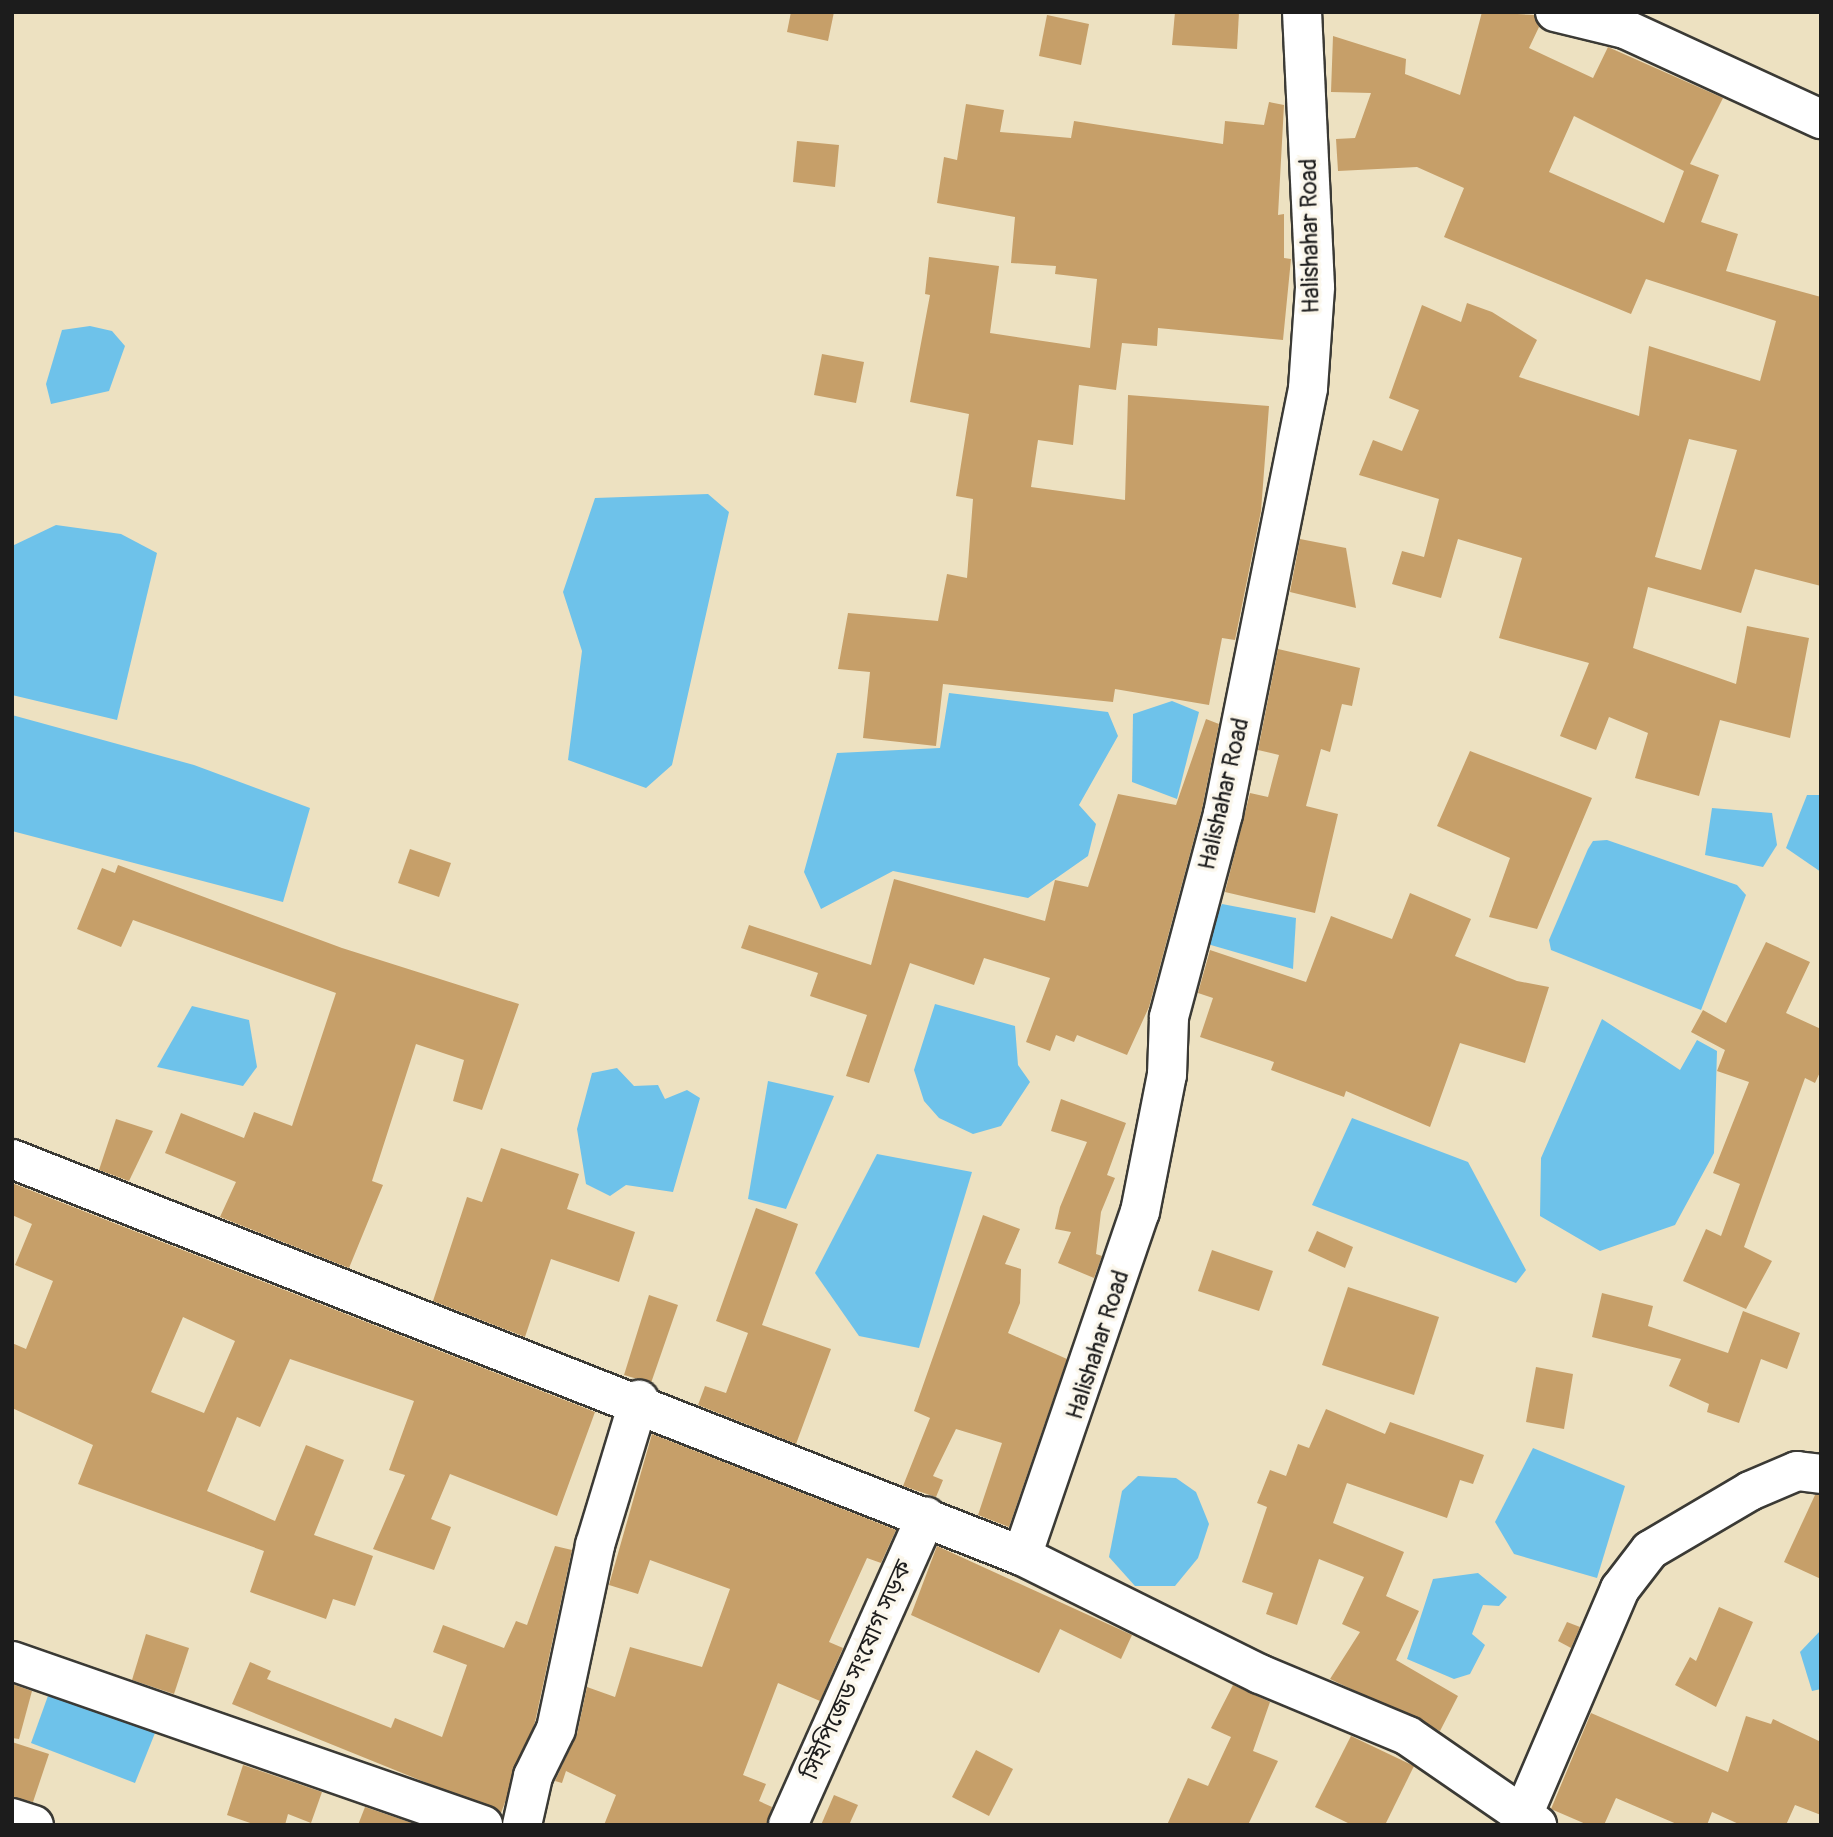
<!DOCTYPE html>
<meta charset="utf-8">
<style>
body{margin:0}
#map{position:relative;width:1833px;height:1837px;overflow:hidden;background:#ede1c1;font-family:Pangolin,"Noto Sans Bengali",sans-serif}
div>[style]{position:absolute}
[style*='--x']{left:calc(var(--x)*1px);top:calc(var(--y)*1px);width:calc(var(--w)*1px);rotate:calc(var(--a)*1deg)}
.water>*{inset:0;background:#6ec2ea}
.building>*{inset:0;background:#c69f69}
.roads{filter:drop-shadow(2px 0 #3b3a35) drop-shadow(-2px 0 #3b3a35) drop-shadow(0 2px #3b3a35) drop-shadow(0 -2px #3b3a35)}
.minor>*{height:38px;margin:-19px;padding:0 19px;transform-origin:19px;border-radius:19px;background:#fff}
span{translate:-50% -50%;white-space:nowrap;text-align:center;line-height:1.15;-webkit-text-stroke:7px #fbf7ec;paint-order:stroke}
.street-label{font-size:24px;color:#1c1c1c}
.frame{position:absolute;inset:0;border:14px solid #1c1c1c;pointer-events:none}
</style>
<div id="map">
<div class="water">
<div style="clip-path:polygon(90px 326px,112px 331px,125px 346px,109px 391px,51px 404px,46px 384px,62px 330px)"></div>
<div style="clip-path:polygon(708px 494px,729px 512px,672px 765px,646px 788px,568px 760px,582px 651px,563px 592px,595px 498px)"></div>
<div style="clip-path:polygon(56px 525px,121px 534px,157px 553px,117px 720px,12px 695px,12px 546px)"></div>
<div style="clip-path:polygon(949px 693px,1108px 712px,1118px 736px,1079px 805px,1096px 824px,1088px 856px,1028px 898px,893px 871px,821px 909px,804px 872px,837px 753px,940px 748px)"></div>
<div style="clip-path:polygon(1172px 701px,1199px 712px,1177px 799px,1132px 782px,1133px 714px)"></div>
<div style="clip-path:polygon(12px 715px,194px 765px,310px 808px,283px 902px,12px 831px)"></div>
<div style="clip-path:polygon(1807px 795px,1821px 795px,1821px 872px,1786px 848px)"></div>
<div style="clip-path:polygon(1712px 808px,1772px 813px,1777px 845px,1763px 867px,1705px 855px)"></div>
<div style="clip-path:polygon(1607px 840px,1737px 885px,1746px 895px,1701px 1010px,1551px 950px,1549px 940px,1588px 849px,1593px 841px)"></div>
<div style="clip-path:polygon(1222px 904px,1296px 918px,1293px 969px,1204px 943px)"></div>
<div style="clip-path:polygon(935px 1004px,1015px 1026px,1018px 1065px,1030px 1082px,1001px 1126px,973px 1134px,939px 1118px,924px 1101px,914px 1070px)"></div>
<div style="clip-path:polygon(192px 1006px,249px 1020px,257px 1067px,243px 1086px,157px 1067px)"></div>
<div style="clip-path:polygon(1602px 1019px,1680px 1070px,1697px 1040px,1717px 1051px,1714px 1153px,1675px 1225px,1600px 1251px,1540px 1216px,1541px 1158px)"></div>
<div style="clip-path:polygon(617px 1068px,634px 1086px,658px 1085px,665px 1099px,687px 1090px,700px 1098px,673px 1192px,626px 1185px,610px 1196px,586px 1184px,577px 1129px,592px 1073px)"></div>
<div style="clip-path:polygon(768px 1081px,834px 1096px,786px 1209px,748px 1199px)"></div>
<div style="clip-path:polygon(1352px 1118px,1468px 1162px,1526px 1270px,1516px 1283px,1312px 1205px)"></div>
<div style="clip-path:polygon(877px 1154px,972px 1172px,919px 1348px,859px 1336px,815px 1273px)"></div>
<div style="clip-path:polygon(1533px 1448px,1625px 1486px,1597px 1578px,1514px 1554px,1495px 1522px)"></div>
<div style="clip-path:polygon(1138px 1476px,1176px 1478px,1196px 1492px,1209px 1524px,1198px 1558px,1175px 1586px,1135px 1586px,1109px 1557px,1122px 1491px)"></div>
<div style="clip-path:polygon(1478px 1573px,1507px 1597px,1499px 1606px,1483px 1605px,1472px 1634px,1485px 1645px,1470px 1674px,1454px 1679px,1407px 1659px,1433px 1579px)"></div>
<div style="clip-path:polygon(1821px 1630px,1821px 1689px,1812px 1691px,1800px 1652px)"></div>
<div style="clip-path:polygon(49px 1693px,155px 1733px,135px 1783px,31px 1743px)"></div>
</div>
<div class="building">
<div style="clip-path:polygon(791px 12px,834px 12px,828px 41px,787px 32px)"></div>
<div style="clip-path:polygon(1175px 12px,1239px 12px,1237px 49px,1172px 45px)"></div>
<div style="clip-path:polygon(evenodd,1482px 12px,1534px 15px,1539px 27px,1529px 48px,1593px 78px,1608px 47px,1723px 98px,1690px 164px,1719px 175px,1701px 222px,1738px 234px,1726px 271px,1821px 297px,1821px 586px,1755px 569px,1741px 613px,1648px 587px,1633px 648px,1736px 684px,1747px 626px,1809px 638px,1790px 738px,1720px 720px,1699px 796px,1635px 778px,1648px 733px,1609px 717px,1596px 750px,1560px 736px,1589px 663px,1499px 638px,1522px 558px,1458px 539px,1441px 598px,1392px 584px,1402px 551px,1424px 557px,1439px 499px,1359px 475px,1373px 440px,1402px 451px,1419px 410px,1389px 398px,1422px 305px,1461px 322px,1467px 303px,1492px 312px,1537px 340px,1519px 377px,1639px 416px,1649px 346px,1760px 381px,1776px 321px,1646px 279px,1631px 314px,1444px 237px,1464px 188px,1417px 167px,1338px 171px,1336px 139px,1355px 138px,1371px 93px,1331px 92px,1333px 36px,1406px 59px,1405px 74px,1460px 95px,1482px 12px,1574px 116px,1684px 171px,1664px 223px,1549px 172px,1574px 116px,1482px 12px,1689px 439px,1737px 450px,1701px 570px,1655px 557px,1689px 439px)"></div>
<div style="clip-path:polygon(1047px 15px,1089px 24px,1081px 65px,1039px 56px)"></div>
<div style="clip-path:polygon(1269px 102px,1284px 105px,1278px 215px,1284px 214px,1284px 258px,1291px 259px,1283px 340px,1158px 328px,1157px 346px,1122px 343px,1116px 390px,1079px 385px,1073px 445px,1038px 440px,1031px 487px,1125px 500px,1128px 395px,1269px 406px,1261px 511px,1235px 640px,1222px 638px,1209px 705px,1115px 689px,1113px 702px,943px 684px,936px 746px,863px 738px,870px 672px,838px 669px,848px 613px,938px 621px,947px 574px,967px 578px,973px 499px,956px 496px,969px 414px,910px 402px,930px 295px,925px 294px,929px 257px,999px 266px,990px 333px,1090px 348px,1097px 279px,1055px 274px,1056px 266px,1011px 263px,1015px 217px,937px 203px,944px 157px,957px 160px,966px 104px,1004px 110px,1000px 132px,1071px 138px,1074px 121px,1223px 144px,1225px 121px,1264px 125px)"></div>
<div style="clip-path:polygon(797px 141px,839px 145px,835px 187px,793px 182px)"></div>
<div style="clip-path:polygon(822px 354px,864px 362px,856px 403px,814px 395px)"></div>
<div style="clip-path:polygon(1300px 539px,1346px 548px,1356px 608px,1290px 592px)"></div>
<div style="clip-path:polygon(1278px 649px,1360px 668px,1352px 706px,1342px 704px,1330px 752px,1321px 749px,1306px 806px,1338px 814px,1315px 913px,1225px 892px,1250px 793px,1268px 797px,1279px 755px,1258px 750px)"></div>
<div style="clip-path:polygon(1206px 719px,1219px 724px,1202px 809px,1149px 1007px,1127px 1055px,1077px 1035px,1074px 1042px,1056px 1035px,1050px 1051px,1026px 1042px,1050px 978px,984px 958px,974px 985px,910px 963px,869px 1083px,846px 1076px,867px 1015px,810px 996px,818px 973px,741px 948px,749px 925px,871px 965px,894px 879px,1045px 921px,1055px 880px,1088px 887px,1118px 794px,1176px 805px)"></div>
<div style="clip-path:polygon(1470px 751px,1592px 798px,1537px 929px,1489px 917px,1510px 858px,1437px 826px)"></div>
<div style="clip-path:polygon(410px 849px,451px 863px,439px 897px,398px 883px)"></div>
<div style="clip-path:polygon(118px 865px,342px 948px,519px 1004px,482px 1110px,453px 1101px,464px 1060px,416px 1044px,372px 1181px,383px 1185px,349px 1268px,220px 1217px,236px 1182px,165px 1153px,181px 1113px,244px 1138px,254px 1112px,292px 1126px,336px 993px,133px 920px,121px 947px,77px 929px,102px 868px,115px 873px)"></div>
<div style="clip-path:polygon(1410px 893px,1471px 919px,1455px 956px,1517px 981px,1549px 987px,1525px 1063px,1460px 1043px,1430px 1127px,1346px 1091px,1344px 1097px,1271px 1070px,1274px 1062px,1200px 1037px,1213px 998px,1198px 993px,1210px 950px,1306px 982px,1331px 916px,1392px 939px)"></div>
<div style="clip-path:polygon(1766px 942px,1810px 962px,1786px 1013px,1821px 1029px,1821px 1070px,1815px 1083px,1805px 1078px,1744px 1247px,1772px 1261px,1746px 1309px,1683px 1281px,1706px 1229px,1721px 1236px,1740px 1184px,1713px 1173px,1749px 1082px,1717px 1071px,1725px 1050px,1691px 1032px,1703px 1010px,1726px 1023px)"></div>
<div style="clip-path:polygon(1061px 1099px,1126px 1123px,1107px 1175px,1115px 1178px,1101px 1212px,1096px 1254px,1102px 1256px,1094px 1278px,1058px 1263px,1071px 1232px,1055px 1229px,1060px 1207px,1087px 1142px,1051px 1131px)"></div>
<div style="clip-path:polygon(116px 1119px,153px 1131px,129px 1181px,99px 1170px)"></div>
<div style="clip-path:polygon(501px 1148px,579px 1174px,567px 1209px,635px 1232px,619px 1282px,551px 1259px,525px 1337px,433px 1301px,467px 1197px,482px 1202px)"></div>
<div style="clip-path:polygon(evenodd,12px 1183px,595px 1412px,557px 1516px,450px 1474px,431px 1519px,451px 1527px,434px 1570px,373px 1549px,405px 1475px,389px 1470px,414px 1401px,290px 1359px,260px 1427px,237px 1417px,207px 1491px,275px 1521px,306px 1445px,344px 1460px,314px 1535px,373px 1556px,355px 1606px,333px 1599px,326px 1619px,250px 1592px,264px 1551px,78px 1484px,93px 1445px,12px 1408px,12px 1343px,26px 1349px,53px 1281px,15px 1265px,32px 1224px,12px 1215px,12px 1183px,183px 1317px,235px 1341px,204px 1413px,151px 1392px,183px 1317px)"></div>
<div style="clip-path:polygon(756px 1208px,798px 1224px,762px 1325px,831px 1349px,796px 1444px,698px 1405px,705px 1386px,726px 1393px,748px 1333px,716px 1321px)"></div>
<div style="clip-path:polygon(983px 1215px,1020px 1229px,1005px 1264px,1021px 1269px,1020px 1303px,1008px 1333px,1067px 1359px,1009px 1527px,978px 1515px,1002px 1443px,956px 1429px,933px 1476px,943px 1480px,936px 1497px,903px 1486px,930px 1418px,914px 1411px)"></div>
<div style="clip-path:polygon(1317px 1231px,1353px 1247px,1345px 1268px,1308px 1251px)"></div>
<div style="clip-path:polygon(1212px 1250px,1273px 1271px,1259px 1311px,1198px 1291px)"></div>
<div style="clip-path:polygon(1348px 1287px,1439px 1317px,1414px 1395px,1322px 1365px)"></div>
<div style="clip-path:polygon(1602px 1293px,1653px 1306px,1648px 1326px,1728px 1353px,1743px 1311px,1800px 1333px,1787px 1369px,1761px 1359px,1739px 1423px,1707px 1412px,1709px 1404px,1669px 1386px,1681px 1359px,1592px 1337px)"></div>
<div style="clip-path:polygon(649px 1295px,678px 1305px,651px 1383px,624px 1375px)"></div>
<div style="clip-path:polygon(1536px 1367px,1573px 1374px,1564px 1429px,1526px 1422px)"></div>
<div style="clip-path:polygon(1326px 1409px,1385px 1434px,1390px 1422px,1484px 1455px,1473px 1484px,1460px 1480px,1447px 1518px,1347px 1483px,1333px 1523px,1404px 1552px,1386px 1596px,1419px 1611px,1396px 1660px,1458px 1696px,1440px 1731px,1330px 1679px,1360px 1632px,1342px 1624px,1364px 1577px,1319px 1559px,1297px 1625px,1266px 1614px,1273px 1593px,1242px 1582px,1267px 1507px,1257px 1503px,1270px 1470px,1286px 1476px,1298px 1444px,1309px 1448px)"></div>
<div style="clip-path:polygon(652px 1434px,896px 1530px,881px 1563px,867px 1558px,829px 1642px,843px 1648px,820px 1701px,778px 1683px,743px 1775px,766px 1784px,759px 1801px,772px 1807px,767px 1825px,604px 1825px,616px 1795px,566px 1771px,562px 1783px,555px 1781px,577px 1734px,587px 1687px,615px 1697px,630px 1647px,702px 1667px,730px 1589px,650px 1560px,638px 1594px,609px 1585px)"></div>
<div style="clip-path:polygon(1815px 1495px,1821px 1495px,1821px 1579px,1784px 1562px)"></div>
<div style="clip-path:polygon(555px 1546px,572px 1550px,535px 1722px,501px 1813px,232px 1704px,250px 1662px,271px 1671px,267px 1679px,391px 1728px,395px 1718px,442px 1737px,467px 1665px,433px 1652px,443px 1625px,504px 1648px,516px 1621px,527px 1625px)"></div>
<div style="clip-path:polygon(937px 1546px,1132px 1635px,1121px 1659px,1060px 1629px,1039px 1673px,911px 1615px)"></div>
<div style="clip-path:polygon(1719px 1607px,1753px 1622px,1716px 1707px,1675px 1685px,1690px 1657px,1696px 1661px)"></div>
<div style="clip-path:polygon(1567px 1622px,1580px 1627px,1571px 1648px,1558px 1641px)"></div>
<div style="clip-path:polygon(146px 1634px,189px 1648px,174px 1694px,132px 1680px)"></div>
<div style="clip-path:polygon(12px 1684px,32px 1691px,19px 1739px,12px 1738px)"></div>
<div style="clip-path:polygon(1233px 1685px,1270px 1702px,1253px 1751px,1278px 1761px,1248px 1825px,1167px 1825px,1188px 1778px,1208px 1786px,1231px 1737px,1211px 1728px)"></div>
<div style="clip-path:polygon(1591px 1713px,1728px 1772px,1746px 1716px,1771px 1724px,1773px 1719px,1821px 1742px,1821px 1815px,1795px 1805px,1786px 1825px,1741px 1825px,1712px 1812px,1707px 1825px,1679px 1825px,1616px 1798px,1604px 1825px,1588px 1825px,1551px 1809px)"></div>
<div style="clip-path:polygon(1351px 1736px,1414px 1766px,1385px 1825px,1352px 1825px,1315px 1807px)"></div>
<div style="clip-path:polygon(12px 1742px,49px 1754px,33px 1802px,12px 1797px)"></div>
<div style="clip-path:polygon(976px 1750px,1013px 1769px,989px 1816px,952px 1797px)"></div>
<div style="clip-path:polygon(243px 1765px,322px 1792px,311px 1823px,288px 1814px,285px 1825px,256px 1825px,227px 1815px)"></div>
<div style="clip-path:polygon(834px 1795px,858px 1805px,849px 1825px,821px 1825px)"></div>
<div style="clip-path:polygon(365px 1807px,415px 1824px,358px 1825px)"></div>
</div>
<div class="roads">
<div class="minor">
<div style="--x:1555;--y:12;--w:72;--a:13.7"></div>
<div style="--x:1625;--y:29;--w:216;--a:24.7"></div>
<div style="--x:12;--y:1159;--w:1085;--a:21.46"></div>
<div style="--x:1022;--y:1556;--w:266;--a:26.4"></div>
<div style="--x:1260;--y:1674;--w:160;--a:22.7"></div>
<div style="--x:1408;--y:1736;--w:157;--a:34.6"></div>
<div style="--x:1022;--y:1556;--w:364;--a:-71.1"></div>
<div style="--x:1140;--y:1212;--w:140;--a:-78.9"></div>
<div style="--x:1167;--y:1075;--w:58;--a:-88"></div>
<div style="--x:1169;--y:1017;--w:210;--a:-75.1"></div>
<div style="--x:1223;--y:814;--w:434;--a:-78.7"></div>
<div style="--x:1308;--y:388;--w:101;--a:-86"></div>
<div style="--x:1315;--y:287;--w:275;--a:-92.7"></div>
<div style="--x:12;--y:1661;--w:499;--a:19.2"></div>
<div style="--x:1523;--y:1815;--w:246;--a:-66.8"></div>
<div style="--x:1620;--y:1589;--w:49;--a:-52.4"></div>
<div style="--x:1650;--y:1550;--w:116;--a:-30.5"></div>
<div style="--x:1750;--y:1491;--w:51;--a:-23.1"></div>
<div style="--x:1797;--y:1471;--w:24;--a:7"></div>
<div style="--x:12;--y:1818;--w:23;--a:18"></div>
<div style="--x:522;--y:1825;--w:50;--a:-77.3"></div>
<div style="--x:533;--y:1776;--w:52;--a:-63.9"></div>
<div style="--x:556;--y:1729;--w:188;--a:-78"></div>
<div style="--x:595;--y:1545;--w:152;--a:-73.1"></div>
<div style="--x:788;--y:1825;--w:338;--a:-65.9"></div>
</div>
</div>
<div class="street-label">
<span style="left:1310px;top:236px;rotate:-91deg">Halishahar Road</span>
<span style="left:1224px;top:794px;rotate:-77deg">Halishahar Road</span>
<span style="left:1098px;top:1345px;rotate:-72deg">Halishahar Road</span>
<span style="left:857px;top:1670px;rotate:-66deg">সিইপিজেড সংযোগ সড়ক</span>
</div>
<div class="frame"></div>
</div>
